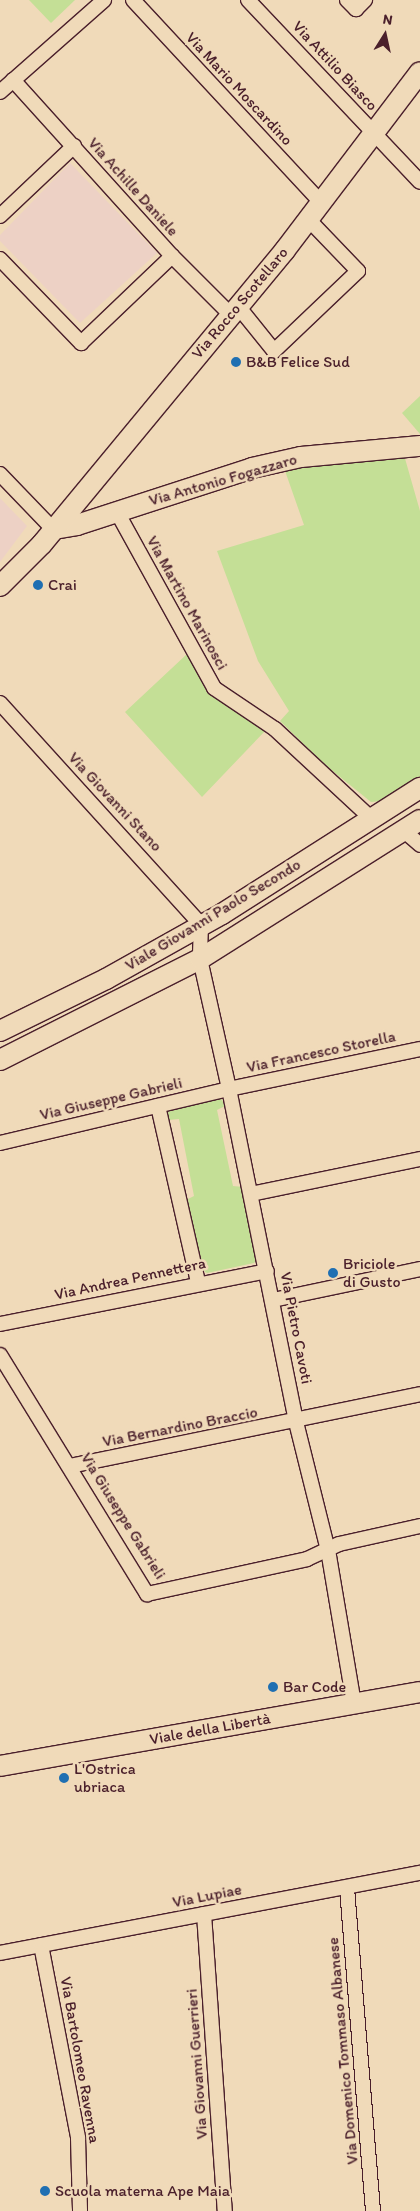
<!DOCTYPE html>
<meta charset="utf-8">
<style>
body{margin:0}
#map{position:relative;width:420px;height:2211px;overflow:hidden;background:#f0dab9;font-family:Itim,sans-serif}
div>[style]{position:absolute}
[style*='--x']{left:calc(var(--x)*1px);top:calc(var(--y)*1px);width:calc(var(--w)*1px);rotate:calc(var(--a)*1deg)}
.built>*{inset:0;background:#edd1c5}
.green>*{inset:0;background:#c4df96}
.roads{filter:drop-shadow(1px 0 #4a1f2b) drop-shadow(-1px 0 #4a1f2b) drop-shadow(0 1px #4a1f2b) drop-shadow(0 -1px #4a1f2b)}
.street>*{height:14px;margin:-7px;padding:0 7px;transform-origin:7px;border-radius:7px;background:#f0dab9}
.secondary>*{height:20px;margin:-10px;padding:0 10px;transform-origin:10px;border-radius:10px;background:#f0dab9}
.dots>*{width:14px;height:14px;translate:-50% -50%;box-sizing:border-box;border:2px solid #f0dab9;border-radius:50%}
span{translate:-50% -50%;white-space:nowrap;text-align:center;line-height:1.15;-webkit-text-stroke:5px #f0dab9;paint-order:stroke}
.street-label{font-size:16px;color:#4a1f2b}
.poi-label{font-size:16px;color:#4a1f2b}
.left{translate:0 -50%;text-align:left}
.north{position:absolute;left:360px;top:10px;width:50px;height:50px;-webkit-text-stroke:4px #f0dab9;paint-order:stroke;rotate:10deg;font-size:14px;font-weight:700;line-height:20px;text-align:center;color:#4a1f2b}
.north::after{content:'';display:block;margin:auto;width:18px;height:22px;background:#4a1f2b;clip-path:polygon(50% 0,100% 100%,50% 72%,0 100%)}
</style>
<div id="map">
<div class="built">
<div style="clip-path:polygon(70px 163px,157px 253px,80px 323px,0 241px,0 235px)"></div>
<div style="clip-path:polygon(0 498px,27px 526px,0 562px)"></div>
</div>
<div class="green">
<div style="clip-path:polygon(29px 0,75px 0,51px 23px)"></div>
<div style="clip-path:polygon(420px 396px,420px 434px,402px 413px)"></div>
<div style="clip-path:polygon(404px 455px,420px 511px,420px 776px,383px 801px,371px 802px,324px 764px,280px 721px,289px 711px,258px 661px,217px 551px,304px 525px,284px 468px)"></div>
<div style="clip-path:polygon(187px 654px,208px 689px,265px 731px,202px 797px,125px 712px)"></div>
<div style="clip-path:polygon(221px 1098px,225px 1106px,217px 1110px,233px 1186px,243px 1187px,258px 1259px,254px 1263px,207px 1273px,201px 1269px,186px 1200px,194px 1196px,179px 1119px,168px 1120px,167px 1112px)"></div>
</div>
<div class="roads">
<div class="street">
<div style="--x:133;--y:0;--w:275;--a:47.1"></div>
<div style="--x:248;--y:0;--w:250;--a:46.6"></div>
<div style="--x:347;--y:0;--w:13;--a:45"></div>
<div style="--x:356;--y:9;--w:13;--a:-45"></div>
<div style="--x:13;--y:80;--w:237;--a:47.9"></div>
<div style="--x:172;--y:256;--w:82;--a:45"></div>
<div style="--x:0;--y:92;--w:139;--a:-41.5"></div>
<div style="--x:0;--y:216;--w:102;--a:-43.4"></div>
<div style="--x:0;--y:259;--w:117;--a:46"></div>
<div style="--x:81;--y:343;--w:126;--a:-43.7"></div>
<div style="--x:237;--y:305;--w:59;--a:51.2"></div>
<div style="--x:274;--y:351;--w:116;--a:-43.6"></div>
<div style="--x:358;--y:271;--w:74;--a:-133.9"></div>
<div style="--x:0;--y:474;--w:76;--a:46.1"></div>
<div style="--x:117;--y:512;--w:201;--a:61.1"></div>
<div style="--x:214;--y:688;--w:73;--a:33.9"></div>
<div style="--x:275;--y:729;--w:132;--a:42.9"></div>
<div style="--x:0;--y:703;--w:299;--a:47.8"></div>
<div style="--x:201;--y:925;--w:34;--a:92"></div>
<div style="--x:200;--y:959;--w:133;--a:77.4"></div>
<div style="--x:229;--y:1089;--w:340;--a:78.6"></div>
<div style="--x:296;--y:1422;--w:132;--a:76"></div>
<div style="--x:328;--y:1550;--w:155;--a:80.4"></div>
<div style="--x:403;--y:830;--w:23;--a:41"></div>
<div style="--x:158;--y:1106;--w:180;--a:77.2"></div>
<div style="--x:0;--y:1143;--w:235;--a:-13.3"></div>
<div style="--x:229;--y:1089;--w:195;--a:-11.8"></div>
<div style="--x:251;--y:1194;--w:173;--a:-11.7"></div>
<div style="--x:273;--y:1300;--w:150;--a:-11.9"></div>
<div style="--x:0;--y:1324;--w:272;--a:-11.2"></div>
<div style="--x:0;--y:1355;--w:281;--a:58.4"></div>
<div style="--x:147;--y:1594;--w:164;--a:-12.3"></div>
<div style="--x:307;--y:1559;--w:35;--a:-25"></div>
<div style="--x:339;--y:1544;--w:83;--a:-12.5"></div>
<div style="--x:70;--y:1466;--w:357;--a:-11.6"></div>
<div style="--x:347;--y:1888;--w:324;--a:85.4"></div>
<div style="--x:204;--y:1914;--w:298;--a:86"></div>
<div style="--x:41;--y:1945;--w:197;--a:79.1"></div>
<div style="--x:78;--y:2138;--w:73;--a:88.4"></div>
<div style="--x:0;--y:1953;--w:428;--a:-10.8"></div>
</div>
<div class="secondary">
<div style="--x:53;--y:529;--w:24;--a:-9"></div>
<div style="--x:77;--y:525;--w:184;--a:-18"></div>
<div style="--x:252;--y:468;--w:50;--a:-12.7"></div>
<div style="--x:301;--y:457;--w:120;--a:-5.3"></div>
<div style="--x:0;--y:586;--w:59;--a:-45"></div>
<div style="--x:42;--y:544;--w:381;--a:-50.4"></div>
<div style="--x:285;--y:250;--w:223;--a:-52.8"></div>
<div style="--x:0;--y:1031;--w:118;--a:-26.1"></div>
<div style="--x:106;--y:979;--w:133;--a:-29.3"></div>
<div style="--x:222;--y:914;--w:235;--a:-32.5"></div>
<div style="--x:0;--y:1060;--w:224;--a:-26.8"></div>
<div style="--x:200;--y:959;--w:260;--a:-32.3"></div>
<div style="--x:0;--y:1766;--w:426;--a:-10"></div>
</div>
</div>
<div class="dots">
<div style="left:236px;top:362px;background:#1f6fb2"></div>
<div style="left:38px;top:585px;background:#1f6fb2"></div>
<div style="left:333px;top:1273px;background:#1f6fb2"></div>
<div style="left:273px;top:1687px;background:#1f6fb2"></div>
<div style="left:64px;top:1778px;background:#1f6fb2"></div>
<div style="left:45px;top:2191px;background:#1f6fb2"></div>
</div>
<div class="street-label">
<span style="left:335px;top:66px;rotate:47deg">Via Attilio Biasco</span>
<span style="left:239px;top:89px;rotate:47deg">Via Mario Moscardino</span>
<span style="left:133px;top:187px;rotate:48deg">Via Achille Daniele</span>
<span style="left:240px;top:303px;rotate:-50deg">Via Rocco Scotellaro</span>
<span style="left:223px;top:480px;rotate:-16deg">Via Antonio Fogazzaro</span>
<span style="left:187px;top:603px;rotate:61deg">Via Martino Marinosci</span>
<span style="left:115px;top:802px;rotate:47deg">Via Giovanni Stano</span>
<span style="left:213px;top:915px;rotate:-31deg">Viale Giovanni Paolo Secondo</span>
<span style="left:321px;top:1052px;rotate:-12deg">Via Francesco Storella</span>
<span style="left:111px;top:1099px;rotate:-13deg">Via Giuseppe Gabrieli</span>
<span style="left:130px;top:1279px;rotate:-12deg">Via Andrea Pennettera</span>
<span style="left:296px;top:1328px;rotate:79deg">Via Pietro Cavoti</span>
<span style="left:180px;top:1427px;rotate:-11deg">Via Bernardino Braccio</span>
<span style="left:123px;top:1516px;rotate:58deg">Via Giuseppe Gabrieli</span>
<span style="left:210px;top:1729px;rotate:-10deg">Viale della Libertà</span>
<span style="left:207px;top:1896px;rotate:-11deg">Via Lupiae</span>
<span style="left:343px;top:2051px;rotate:-95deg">Via Domenico Tommaso Albanese</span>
<span style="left:80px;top:2060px;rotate:80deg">Via Bartolomeo Ravenna</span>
<span style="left:197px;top:2064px;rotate:-94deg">Via Giovanni Guerrieri</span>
</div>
<div class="poi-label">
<span class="left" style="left:246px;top:362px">B&amp;B Felice Sud</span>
<span class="left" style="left:48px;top:585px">Crai</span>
<span class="left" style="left:343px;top:1273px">Briciole<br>di Gusto</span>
<span class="left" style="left:283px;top:1687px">Bar Code</span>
<span class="left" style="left:74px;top:1778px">L'Ostrica<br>ubriaca</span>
<span class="left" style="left:55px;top:2191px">Scuola materna Ape Maia</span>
</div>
<div class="north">N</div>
</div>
